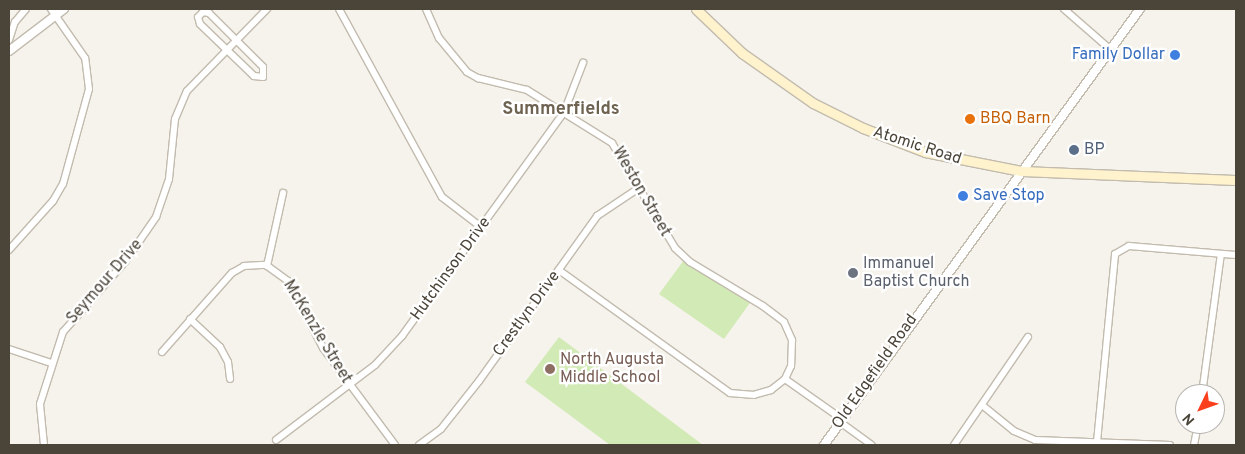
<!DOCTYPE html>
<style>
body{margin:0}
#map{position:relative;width:1245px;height:454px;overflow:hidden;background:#f6f3ec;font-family:Overpass,sans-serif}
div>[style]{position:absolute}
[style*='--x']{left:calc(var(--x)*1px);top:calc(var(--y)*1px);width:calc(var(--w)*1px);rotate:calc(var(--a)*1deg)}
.green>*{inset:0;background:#d2eab5}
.roads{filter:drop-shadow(1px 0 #c2bbae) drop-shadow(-1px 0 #c2bbae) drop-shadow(0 1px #c2bbae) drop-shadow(0 -1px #c2bbae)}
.minor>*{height:6px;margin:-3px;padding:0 3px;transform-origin:3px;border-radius:3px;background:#fff}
.tertiary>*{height:8px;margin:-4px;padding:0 4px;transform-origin:4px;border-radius:4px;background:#fff}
.secondary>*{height:9px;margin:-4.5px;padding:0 4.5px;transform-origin:4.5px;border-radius:4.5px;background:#fff3cd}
.dots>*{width:14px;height:14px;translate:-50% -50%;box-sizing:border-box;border:2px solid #fff;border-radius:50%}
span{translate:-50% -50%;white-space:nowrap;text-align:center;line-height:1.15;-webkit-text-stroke:4.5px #fff;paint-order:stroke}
.shop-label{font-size:16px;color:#366cbe}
.right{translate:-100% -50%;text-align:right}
.left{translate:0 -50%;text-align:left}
.food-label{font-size:16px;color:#c56008}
.street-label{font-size:16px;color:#4b4439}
.service-label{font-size:16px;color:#4e5e75}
.worship-label{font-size:16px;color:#5b616d}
.education-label{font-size:16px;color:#785e54}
.neighbourhood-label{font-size:18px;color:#6e6250;font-weight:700}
.frame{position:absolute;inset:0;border:10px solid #4b4439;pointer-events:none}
.north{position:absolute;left:1175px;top:384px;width:50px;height:50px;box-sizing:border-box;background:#fff;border:1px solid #b7b4b0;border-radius:50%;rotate:228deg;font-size:14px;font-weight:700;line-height:20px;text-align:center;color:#4b4439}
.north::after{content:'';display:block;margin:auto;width:18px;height:22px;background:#fc3f1d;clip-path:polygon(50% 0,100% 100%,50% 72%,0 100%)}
</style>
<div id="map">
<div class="green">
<div style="clip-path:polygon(684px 260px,752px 300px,724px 339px,659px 294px)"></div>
<div style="clip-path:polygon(559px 337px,703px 445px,610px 445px,525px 382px)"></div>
</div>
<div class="roads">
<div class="minor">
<div style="--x:339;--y:9;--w:214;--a:61.3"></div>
<div style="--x:442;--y:197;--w:49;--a:37.6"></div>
<div style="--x:426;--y:9;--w:32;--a:66"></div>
<div style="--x:439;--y:38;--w:44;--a:50.5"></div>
<div style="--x:467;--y:72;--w:13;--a:29"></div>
<div style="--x:478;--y:78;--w:50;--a:13.8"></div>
<div style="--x:527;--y:90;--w:100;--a:31.9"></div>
<div style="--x:612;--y:143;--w:122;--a:59"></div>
<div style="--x:675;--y:248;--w:21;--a:43"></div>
<div style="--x:690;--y:262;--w:85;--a:31.1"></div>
<div style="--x:763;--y:306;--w:26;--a:37"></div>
<div style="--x:784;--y:322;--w:20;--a:66"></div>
<div style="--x:792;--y:340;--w:26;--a:92"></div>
<div style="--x:791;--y:366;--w:14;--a:115"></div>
<div style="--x:785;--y:379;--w:18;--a:142"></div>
<div style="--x:771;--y:390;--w:18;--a:164"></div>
<div style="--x:754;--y:395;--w:24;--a:-175"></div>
<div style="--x:730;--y:393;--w:211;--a:-144.3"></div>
<div style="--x:1064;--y:9;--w:62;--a:41.1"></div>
<div style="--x:203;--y:12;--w:6;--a:9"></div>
<div style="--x:209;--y:13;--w:76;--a:45"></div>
<div style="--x:263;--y:67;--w:10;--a:90"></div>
<div style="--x:263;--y:77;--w:9;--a:-174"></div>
<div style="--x:254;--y:76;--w:75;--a:-136.1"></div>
<div style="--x:200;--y:24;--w:7;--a:-106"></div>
<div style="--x:198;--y:17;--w:7;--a:-45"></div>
<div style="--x:9;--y:40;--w:19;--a:-72"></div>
<div style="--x:15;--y:22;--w:17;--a:-50"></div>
<div style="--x:9;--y:250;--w:66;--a:-48.1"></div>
<div style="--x:53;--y:201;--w:20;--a:-60"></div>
<div style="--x:63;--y:184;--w:98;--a:-74.7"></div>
<div style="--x:89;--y:89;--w:31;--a:-97"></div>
<div style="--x:85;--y:58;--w:60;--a:-124.8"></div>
<div style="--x:267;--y:266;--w:75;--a:-77.6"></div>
<div style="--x:190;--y:319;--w:41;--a:43"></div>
<div style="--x:220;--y:347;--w:17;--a:62"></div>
<div style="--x:228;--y:362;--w:17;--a:83"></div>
<div style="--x:9;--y:349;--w:44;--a:18.4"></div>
<div style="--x:162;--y:352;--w:106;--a:-48.5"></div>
<div style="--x:232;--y:273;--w:14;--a:-30"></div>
<div style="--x:244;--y:266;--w:22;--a:-3"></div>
<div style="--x:266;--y:265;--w:27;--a:36"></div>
<div style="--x:288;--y:281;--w:76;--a:62.4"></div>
<div style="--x:323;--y:348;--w:121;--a:53.4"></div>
<div style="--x:785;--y:379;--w:70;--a:35.1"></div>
<div style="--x:1202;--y:394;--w:141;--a:-82.3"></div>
<div style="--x:982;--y:405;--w:41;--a:39.1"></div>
<div style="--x:1014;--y:431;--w:23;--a:23"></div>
<div style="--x:1035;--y:440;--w:135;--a:2.1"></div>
<div style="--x:840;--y:422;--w:39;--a:36"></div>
<div style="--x:276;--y:440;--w:124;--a:-37.1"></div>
<div style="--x:375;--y:365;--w:40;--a:-47"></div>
<div style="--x:402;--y:336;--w:276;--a:-54.1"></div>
<div style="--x:564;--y:112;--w:53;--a:-68.8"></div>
<div style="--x:1097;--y:442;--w:189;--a:-84.5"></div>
<div style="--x:1115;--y:254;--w:16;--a:-30"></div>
<div style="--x:1129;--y:246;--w:107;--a:4.8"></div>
<div style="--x:44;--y:445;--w:41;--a:-95.6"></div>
<div style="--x:40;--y:404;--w:76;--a:-72.3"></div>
<div style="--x:63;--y:332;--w:94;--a:-48.5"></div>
<div style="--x:125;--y:262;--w:55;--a:-55.4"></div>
<div style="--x:156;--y:217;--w:40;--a:-71.1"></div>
<div style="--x:169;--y:179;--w:60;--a:-84.3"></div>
<div style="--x:175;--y:119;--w:30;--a:-67"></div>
<div style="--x:187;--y:91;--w:115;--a:-45.7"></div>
<div style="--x:419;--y:445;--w:27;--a:-36"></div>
<div style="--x:441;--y:429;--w:61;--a:-51.6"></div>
<div style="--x:479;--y:381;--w:203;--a:-54.4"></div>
<div style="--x:597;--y:216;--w:50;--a:-33.7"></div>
<div style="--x:954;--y:445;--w:131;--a:-55.6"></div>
<div style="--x:1194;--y:445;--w:21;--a:-79"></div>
</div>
<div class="tertiary">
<div style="--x:9;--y:51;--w:69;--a:-37.4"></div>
<div style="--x:824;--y:445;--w:538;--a:-54.07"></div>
</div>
<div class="secondary">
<div style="--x:696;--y:9;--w:64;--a:43.7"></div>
<div style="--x:742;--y:53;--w:87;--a:35.2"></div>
<div style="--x:813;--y:103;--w:56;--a:26.6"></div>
<div style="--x:863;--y:128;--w:66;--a:21.2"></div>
<div style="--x:925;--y:152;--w:98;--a:11.2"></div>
<div style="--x:1021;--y:171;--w:215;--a:2.4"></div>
</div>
</div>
<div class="dots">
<div style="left:1175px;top:55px;background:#3f7fe0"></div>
<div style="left:970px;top:119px;background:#e8710a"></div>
<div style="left:1074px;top:150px;background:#5c6f8a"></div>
<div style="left:963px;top:196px;background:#3f7fe0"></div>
<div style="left:853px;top:273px;background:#6b7280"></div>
<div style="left:550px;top:369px;background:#8d6e63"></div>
</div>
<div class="shop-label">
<span class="right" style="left:1165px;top:55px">Family Dollar</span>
<span class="left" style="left:973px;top:196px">Save Stop</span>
</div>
<div class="food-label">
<span class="left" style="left:980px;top:119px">BBQ Barn</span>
</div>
<div class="street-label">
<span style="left:917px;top:146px;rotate:18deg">Atomic Road</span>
<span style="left:641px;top:192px;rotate:60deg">Weston Street</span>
<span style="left:451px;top:269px;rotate:-54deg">Hutchinson Drive</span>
<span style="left:105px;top:282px;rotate:-49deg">Seymour Drive</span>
<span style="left:527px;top:314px;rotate:-54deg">Crestlyn Drive</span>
<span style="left:317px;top:332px;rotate:59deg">McKenzie Street</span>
<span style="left:875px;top:372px;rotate:-55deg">Old Edgefield Road</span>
</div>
<div class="service-label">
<span class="left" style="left:1084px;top:150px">BP</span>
</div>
<div class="worship-label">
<span class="left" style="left:863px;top:273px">Immanuel<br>Baptist Church</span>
</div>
<div class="education-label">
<span class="left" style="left:560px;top:369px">North Augusta<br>Middle School</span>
</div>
<div class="neighbourhood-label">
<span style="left:561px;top:110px">Summerfields</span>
</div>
<div class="frame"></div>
<div class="north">N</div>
</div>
